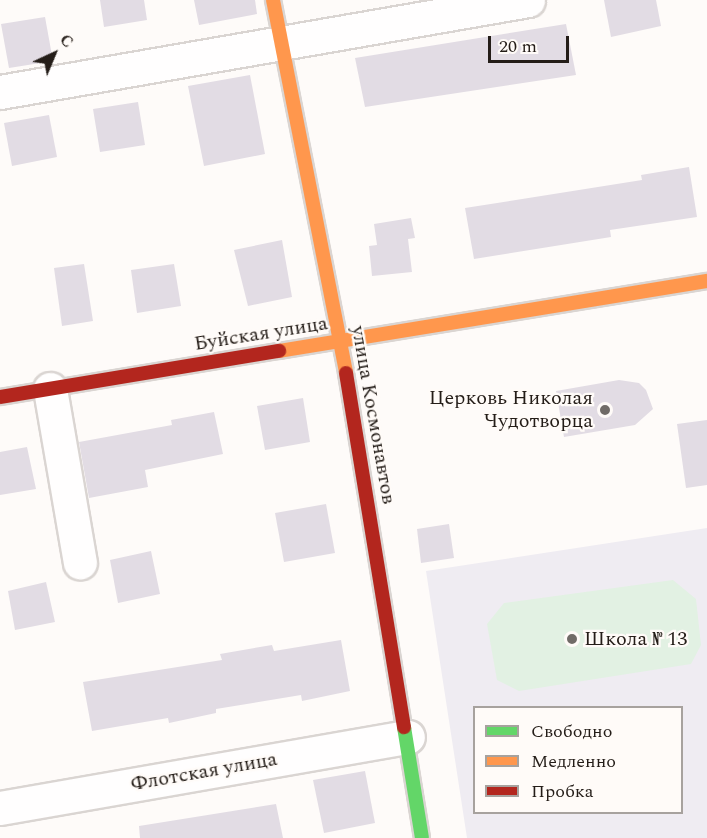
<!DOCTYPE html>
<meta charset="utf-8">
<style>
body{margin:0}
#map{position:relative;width:707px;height:838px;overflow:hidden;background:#fefbf9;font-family:Spectral,serif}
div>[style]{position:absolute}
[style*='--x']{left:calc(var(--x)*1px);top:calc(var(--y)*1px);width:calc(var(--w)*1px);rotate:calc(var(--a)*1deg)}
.education>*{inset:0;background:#efecf2}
.green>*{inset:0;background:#e2f1e3}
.building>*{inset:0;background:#e2dce4}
.roads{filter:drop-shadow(2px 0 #dad5d2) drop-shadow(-2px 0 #dad5d2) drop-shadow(0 2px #dad5d2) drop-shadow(0 -2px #dad5d2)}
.street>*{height:33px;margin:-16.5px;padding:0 16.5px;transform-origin:16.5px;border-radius:16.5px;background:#fffefe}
.fast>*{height:14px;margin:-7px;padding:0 7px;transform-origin:7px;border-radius:7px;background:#63d668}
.slow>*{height:14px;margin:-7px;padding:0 7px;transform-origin:7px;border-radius:7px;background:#ff974d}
.jam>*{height:14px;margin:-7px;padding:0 7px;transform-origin:7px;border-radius:7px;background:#b3261e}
.dots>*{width:16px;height:16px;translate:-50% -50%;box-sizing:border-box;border:3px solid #fffbf8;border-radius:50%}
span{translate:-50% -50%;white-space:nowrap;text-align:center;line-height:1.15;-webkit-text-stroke:4.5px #fffbf8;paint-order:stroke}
.street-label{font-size:20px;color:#241d18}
.poi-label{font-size:20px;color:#241d18}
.right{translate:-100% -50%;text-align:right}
.left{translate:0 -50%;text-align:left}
.legend{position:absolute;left:473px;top:706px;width:210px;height:108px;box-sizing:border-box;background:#fffbf8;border:2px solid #a7a29e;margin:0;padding:8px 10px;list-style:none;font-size:18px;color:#241d18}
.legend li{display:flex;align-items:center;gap:12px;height:30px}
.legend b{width:30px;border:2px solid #a7a29e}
.north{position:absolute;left:24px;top:24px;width:60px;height:60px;-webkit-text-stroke:4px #fffbf8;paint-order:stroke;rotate:44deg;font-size:16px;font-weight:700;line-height:24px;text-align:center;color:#241d18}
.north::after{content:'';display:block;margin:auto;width:21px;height:27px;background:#241d18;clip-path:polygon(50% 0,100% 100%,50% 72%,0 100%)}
.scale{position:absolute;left:488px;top:36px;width:81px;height:27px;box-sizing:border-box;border:3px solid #241d18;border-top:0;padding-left:8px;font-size:18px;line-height:21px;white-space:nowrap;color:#241d18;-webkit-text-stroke:4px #fffbf8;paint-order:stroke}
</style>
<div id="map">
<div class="education">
<div style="clip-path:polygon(evenodd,707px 528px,707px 838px,467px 838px,426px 571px,707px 528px,474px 708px,682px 708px,682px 812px,474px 812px,474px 708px)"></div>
</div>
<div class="green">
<div style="clip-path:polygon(673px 580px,696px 599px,701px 645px,691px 664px,519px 691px,497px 680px,487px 624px,504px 603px)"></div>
</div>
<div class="building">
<div style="clip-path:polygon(100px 0,144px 0,147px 20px,104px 27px)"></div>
<div style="clip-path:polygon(194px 0,255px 0,257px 14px,199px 25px)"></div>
<div style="clip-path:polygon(604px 0,656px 0,661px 26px,611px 37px)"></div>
<div style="clip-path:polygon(45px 17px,53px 61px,9px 68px,1px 24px)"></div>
<div style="clip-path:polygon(566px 24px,576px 75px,365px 107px,355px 58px)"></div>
<div style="clip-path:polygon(250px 75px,265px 154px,204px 166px,188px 86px)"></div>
<div style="clip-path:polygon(138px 102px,145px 145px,100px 152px,93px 109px)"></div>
<div style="clip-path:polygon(49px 115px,57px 157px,12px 166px,4px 123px)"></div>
<div style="clip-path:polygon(689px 167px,697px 217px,610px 230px,611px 237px,474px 259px,465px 208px,642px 180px,641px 175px)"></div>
<div style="clip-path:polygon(411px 218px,415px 238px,408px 239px,412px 272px,372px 276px,369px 246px,377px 245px,374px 224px)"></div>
<div style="clip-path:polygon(282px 240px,292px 297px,248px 306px,234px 250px)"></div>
<div style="clip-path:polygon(84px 264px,93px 321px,62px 326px,54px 268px)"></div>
<div style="clip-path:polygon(174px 264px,181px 306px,137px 313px,131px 270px)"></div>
<div style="clip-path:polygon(619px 380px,639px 383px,646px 390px,653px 409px,635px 425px,564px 437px,556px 391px)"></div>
<div style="clip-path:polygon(303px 398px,310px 442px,265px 450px,257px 406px)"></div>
<div style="clip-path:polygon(214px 412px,223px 454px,145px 470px,148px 487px,89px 498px,79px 442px,172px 425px,171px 420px)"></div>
<div style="clip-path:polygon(707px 420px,707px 485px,686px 488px,677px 424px)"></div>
<div style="clip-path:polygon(27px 447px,36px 489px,0 495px,0 452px)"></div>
<div style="clip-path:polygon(326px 504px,335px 553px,284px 562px,275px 513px)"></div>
<div style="clip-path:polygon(449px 524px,454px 558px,421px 563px,417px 529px)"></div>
<div style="clip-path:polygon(151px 551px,160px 594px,118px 603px,110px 560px)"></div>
<div style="clip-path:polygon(46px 582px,55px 622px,15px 630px,8px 591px)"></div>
<div style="clip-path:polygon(341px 640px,350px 691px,302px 701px,301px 695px,216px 709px,216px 713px,169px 723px,168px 718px,92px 731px,83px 682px,222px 660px,220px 654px,272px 645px,274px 651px)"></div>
<div style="clip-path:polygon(365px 771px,375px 823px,324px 833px,313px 780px)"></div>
<div style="clip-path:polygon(276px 804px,283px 838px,140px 838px,139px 826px)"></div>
</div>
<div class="roads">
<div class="street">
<div style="--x:0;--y:92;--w:536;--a:-9.88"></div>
<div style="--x:50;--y:389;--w:176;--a:80.2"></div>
<div style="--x:0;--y:808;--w:414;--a:-9.9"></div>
</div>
<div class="fast">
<div style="--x:404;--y:727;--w:112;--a:80.8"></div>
</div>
<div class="slow">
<div style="--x:273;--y:0;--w:380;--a:78.9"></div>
<div style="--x:279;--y:351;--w:434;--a:-9.3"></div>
</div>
<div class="jam">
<div style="--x:346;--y:373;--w:359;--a:80.7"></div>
<div style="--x:0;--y:397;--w:283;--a:-9.4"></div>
</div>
</div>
<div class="dots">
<div style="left:605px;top:410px;background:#706b67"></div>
<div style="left:572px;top:639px;background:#706b67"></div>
</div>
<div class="street-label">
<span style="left:261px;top:334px;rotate:-9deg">Буйская улица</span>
<span style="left:373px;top:415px;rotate:80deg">улица Космонавтов</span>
<span style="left:204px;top:772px;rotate:-10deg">Флотская улица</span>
</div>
<div class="poi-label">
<span class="right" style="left:593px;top:410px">Церковь Николая<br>Чудотворца</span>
<span class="left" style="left:584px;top:639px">Школа № 13</span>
</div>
<ul class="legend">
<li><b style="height:8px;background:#63d668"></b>Свободно</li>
<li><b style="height:8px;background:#ff974d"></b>Медленно</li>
<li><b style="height:8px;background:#b3261e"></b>Пробка</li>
</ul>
<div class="north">С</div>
<div class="scale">20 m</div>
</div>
